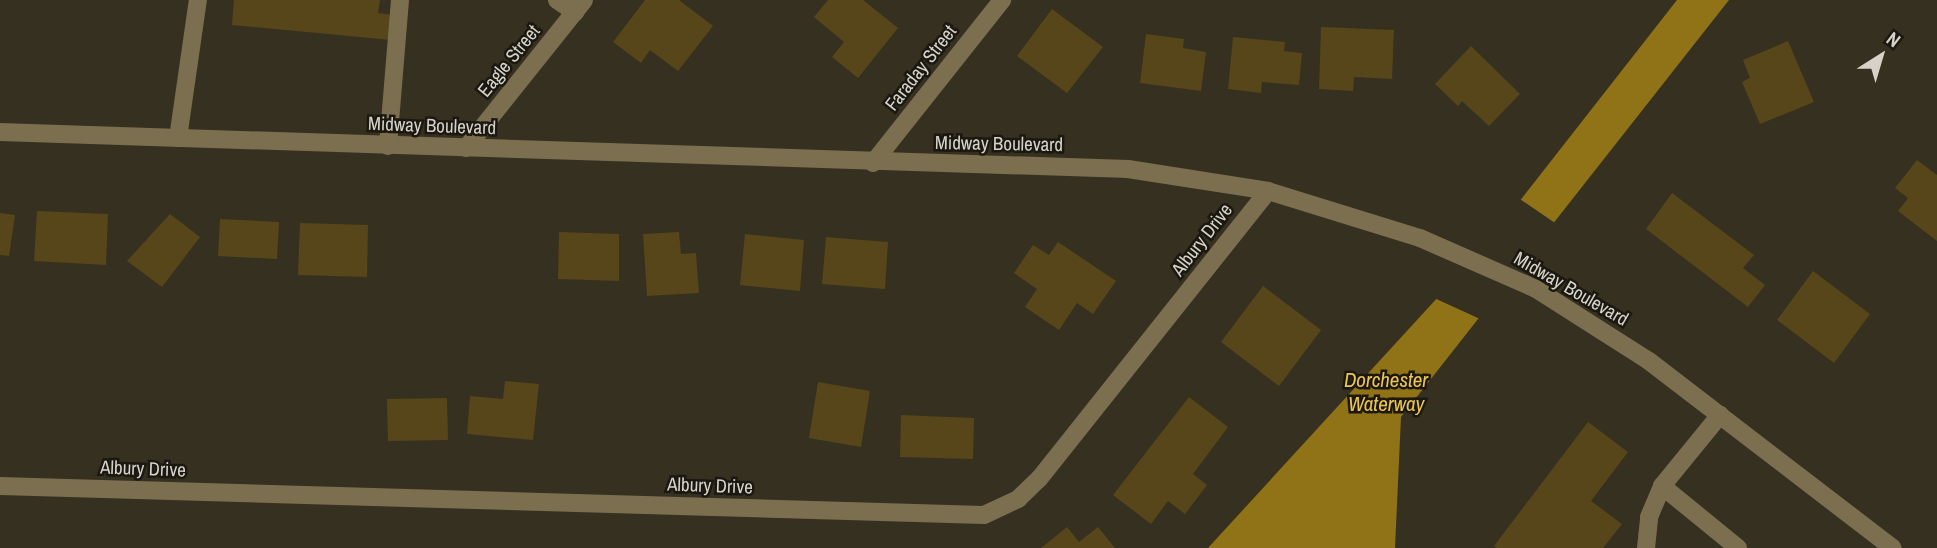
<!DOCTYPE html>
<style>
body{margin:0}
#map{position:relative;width:1937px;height:548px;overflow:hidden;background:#363020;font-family:"Archivo Narrow",sans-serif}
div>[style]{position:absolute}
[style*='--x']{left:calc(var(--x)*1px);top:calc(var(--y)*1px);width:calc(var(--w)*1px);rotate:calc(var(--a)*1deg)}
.water>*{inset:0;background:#907316}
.pier>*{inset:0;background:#363020}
.building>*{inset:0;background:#56461a}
.minor>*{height:18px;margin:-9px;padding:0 9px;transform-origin:9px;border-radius:9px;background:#7c6f4f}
span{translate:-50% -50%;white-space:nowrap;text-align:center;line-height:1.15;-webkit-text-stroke:5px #1b1811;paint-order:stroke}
.street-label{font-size:19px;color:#d6d2c8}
.water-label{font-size:21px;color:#ecc450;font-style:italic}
.north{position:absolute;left:1846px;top:21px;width:70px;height:70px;-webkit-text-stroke:5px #1b1811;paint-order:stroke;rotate:37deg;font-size:19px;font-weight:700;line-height:28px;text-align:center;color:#d6d2c8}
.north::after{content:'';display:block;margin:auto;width:24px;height:32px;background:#d6d2c8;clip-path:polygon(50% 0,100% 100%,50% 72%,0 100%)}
</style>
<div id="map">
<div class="water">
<div style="clip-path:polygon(1677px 0,1729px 0,1401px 417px,1395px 548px,1208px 548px,1483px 248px)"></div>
</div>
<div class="pier">
<div style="clip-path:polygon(1517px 197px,1555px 223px,1480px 319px,1432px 297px,1481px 246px)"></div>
</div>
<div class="building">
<div style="clip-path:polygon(234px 0,380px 0,378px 13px,393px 15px,391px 40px,232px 25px)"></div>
<div style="clip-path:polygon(645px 0,679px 0,713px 26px,678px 71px,650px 50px,641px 63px,613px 42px)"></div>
<div style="clip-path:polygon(828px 0,863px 0,898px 28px,858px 78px,832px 57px,844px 42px,814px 17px)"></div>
<div style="clip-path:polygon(1052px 9px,1103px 47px,1067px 93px,1017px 56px)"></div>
<div style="clip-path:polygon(1321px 27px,1394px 30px,1392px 79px,1354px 77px,1353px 91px,1319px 89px)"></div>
<div style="clip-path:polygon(1146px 34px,1184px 39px,1183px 48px,1206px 52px,1201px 91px,1140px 83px)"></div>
<div style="clip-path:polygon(1233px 37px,1285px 42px,1284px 51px,1302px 53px,1299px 85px,1262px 82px,1261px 93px,1228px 89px)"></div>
<div style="clip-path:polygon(1788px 41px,1814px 102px,1760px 124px,1742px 82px,1750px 78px,1743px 60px)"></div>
<div style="clip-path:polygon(1471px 46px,1520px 94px,1489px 126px,1462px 101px,1458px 106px,1435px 84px)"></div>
<div style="clip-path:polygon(1917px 160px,1937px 175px,1937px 241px,1898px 211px,1908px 198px,1895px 188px)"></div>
<div style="clip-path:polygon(1672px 193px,1754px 255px,1743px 268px,1765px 285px,1748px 307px,1646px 229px)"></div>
<div style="clip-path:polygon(37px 211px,108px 214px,106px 265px,34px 261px)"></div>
<div style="clip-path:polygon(0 213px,15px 215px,9px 256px,0 255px)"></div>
<div style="clip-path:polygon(170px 214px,200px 237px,162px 287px,127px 261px)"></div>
<div style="clip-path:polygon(220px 219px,279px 222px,277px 259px,218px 256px)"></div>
<div style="clip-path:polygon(300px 223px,368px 225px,367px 277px,298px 275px)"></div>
<div style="clip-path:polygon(559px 232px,619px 234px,619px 281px,558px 279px)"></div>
<div style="clip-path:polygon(679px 232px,681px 254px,696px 253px,699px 293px,647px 296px,643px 234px)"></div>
<div style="clip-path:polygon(745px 234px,804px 240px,800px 291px,740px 285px)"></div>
<div style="clip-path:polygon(826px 237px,888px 242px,885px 289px,822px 284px)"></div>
<div style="clip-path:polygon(1058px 242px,1116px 281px,1093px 314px,1077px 303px,1059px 330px,1025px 307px,1037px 289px,1014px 273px,1033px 245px,1049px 255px)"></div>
<div style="clip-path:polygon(1813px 271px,1870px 314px,1834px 363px,1777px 320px)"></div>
<div style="clip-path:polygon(1263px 286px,1321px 330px,1279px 386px,1221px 342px)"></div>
<div style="clip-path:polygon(505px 381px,539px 384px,533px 440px,467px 434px,470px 396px,503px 399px)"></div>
<div style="clip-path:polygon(818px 382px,870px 391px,861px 447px,809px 438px)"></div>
<div style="clip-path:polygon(1189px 397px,1228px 427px,1193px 474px,1207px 485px,1185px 514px,1168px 501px,1151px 524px,1113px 495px)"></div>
<div style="clip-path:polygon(447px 398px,448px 440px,388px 441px,387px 399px)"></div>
<div style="clip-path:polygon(901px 415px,974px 418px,973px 459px,900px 457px)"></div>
<div style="clip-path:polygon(1588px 422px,1628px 452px,1591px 501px,1622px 524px,1603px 548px,1497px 548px,1494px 546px)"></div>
<div style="clip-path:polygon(1067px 527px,1079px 542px,1098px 527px,1115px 548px,1041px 548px)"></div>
</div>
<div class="minor">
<div style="--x:557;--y:0;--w:22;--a:34"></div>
<div style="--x:0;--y:132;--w:1129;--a:1.88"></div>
<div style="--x:1128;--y:169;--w:142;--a:8.9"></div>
<div style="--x:1268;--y:191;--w:159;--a:17.2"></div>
<div style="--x:1420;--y:238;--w:127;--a:23.7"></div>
<div style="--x:1536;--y:289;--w:134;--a:32.5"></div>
<div style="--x:1649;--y:361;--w:307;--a:37.5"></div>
<div style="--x:178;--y:138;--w:139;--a:-81.8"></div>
<div style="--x:388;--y:146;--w:146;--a:-85.3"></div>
<div style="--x:466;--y:148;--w:189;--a:-51.4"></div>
<div style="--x:873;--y:163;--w:208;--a:-51.6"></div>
<div style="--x:0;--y:486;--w:984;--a:1.69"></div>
<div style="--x:984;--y:515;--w:38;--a:-25"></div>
<div style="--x:1018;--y:499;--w:29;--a:-44"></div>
<div style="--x:1039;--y:479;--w:368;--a:-51.5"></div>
<div style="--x:1662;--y:486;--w:98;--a:39.2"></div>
<div style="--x:1646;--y:548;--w:31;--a:-84"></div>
<div style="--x:1649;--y:517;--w:34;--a:-67"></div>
<div style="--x:1662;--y:486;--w:92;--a:-50.8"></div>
</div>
<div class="street-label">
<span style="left:509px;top:61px;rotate:-51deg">Eagle Street</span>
<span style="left:921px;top:68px;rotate:-52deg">Faraday Street</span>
<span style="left:432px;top:126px;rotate:2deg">Midway Boulevard</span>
<span style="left:999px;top:144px;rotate:1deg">Midway Boulevard</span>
<span style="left:1202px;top:240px;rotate:-52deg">Albury Drive</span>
<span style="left:1571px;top:289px;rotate:30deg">Midway Boulevard</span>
<span style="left:143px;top:469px;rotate:2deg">Albury Drive</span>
<span style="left:710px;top:486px;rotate:2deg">Albury Drive</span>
</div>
<div class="water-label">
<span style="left:1386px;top:392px">Dorchester<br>Waterway</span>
</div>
<div class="north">N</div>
</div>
